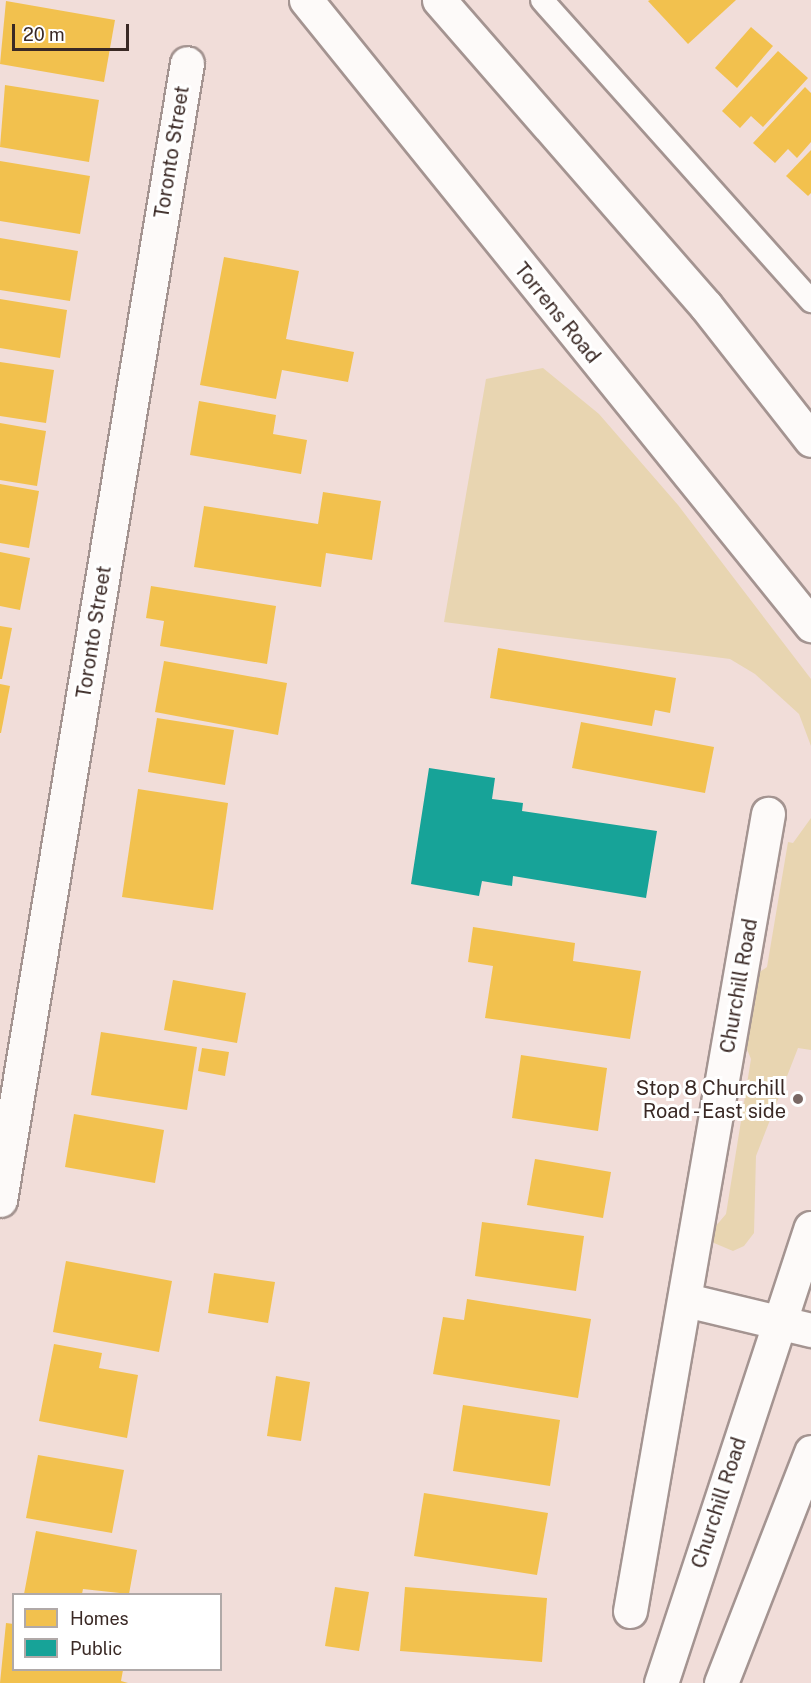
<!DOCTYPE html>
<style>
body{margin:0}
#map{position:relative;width:811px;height:1683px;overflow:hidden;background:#f1ddd9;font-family:"Public Sans",sans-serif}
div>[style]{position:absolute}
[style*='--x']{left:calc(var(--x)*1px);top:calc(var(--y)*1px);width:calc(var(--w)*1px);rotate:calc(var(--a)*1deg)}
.green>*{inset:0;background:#e8d5b1}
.homes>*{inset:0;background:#f2c14e}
.public>*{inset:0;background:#17a398}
.roads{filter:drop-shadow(2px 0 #a49491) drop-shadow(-2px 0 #a49491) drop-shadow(0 2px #a49491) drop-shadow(0 -2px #a49491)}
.service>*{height:22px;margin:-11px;padding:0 11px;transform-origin:11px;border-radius:11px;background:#fdfaf9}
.minor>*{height:33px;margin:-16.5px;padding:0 16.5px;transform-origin:16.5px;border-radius:16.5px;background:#fdfaf9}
.secondary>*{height:33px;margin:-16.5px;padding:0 16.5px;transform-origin:16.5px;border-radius:16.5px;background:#fdfaf9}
.primary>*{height:33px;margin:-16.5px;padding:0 16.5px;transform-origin:16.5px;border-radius:16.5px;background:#fdfaf9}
.dots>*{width:16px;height:16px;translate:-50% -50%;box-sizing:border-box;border:3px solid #fff;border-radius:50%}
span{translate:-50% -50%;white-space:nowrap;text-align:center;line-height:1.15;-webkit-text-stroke:6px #fff;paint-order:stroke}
.street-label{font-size:20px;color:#3a2925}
.poi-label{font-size:20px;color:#3a2925}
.right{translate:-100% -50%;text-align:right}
.legend{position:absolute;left:12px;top:1593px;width:210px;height:78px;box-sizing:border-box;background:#fff;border:2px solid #b0a9a8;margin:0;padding:8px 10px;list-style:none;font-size:18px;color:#3a2925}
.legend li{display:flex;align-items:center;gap:12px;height:30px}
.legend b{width:30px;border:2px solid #b0a9a8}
.scale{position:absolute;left:12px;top:24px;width:117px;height:27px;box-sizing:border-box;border:3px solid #3a2925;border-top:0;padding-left:8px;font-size:18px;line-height:21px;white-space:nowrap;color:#3a2925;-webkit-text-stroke:4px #fff;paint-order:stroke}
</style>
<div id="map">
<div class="green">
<div style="clip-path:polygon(543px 368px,599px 414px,678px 505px,811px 679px,811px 746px,799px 714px,755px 674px,730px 659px,444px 622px,486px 379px)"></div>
<div style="clip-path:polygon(811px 818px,811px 1050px,798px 1048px,756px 1156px,754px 1233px,744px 1246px,733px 1251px,714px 1243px,709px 1234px,726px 1214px,751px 1059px,737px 1025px,747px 981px,767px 967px,788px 842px,793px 843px)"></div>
</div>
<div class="homes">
<div style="clip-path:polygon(736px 0,688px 44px,648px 1px,650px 0)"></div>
<div style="clip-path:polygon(6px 1px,115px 20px,104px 82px,0 64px)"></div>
<div style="clip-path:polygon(751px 27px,773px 46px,737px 88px,715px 68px)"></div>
<div style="clip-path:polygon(778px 51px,808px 78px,763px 127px,751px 116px,740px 128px,722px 111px)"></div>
<div style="clip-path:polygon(5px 85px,99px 100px,89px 162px,0 147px)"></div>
<div style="clip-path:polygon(805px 87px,811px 93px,811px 142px,797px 158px,788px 149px,775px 163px,753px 143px)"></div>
<div style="clip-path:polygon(811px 150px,811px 193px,808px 196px,786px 176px)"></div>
<div style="clip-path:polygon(0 161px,90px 176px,80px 234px,0 221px)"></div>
<div style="clip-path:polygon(0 238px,78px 251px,70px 301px,0 290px)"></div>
<div style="clip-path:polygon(224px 257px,299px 271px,286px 339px,354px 352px,348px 382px,282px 370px,276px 399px,200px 385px)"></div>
<div style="clip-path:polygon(0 299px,67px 310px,60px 358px,0 348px)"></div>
<div style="clip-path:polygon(0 362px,54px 370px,46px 423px,0 416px)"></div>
<div style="clip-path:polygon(199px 401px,276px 415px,273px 434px,307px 440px,301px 474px,190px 455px)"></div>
<div style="clip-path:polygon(0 423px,46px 431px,37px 486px,0 480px)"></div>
<div style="clip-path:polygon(0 484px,39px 491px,29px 548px,0 543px)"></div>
<div style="clip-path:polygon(323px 492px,381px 501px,372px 560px,326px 553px,321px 587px,194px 567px,204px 506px,318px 524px)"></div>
<div style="clip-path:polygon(0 552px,30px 558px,20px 610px,0 606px)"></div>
<div style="clip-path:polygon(151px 586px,276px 606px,267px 664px,160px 646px,164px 621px,146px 618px)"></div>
<div style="clip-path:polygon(0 626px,12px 628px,2px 679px,0 679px)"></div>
<div style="clip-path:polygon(498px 648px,676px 678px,670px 713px,655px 710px,652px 726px,490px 698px)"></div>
<div style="clip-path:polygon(164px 661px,287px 683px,278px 735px,155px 712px)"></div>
<div style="clip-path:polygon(0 684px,10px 686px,1px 733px,0 733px)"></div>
<div style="clip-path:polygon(157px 718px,234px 730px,225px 785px,148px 772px)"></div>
<div style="clip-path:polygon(581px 722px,714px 747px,705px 793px,572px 768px)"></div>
<div style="clip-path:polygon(138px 789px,228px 803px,213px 910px,122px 897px)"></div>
<div style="clip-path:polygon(473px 927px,575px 943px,573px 961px,641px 971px,630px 1039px,485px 1018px,493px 966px,468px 962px)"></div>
<div style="clip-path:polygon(173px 980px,246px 993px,237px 1043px,164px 1030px)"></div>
<div style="clip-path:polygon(101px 1032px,197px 1047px,187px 1110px,91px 1095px)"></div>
<div style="clip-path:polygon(202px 1048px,229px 1052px,225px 1076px,198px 1071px)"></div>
<div style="clip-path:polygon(521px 1055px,607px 1068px,598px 1131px,512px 1118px)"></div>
<div style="clip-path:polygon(74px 1114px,164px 1130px,155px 1183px,65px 1167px)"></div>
<div style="clip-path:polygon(535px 1159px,611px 1172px,603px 1218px,527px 1205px)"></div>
<div style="clip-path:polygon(482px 1222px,584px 1236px,576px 1291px,475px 1276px)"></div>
<div style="clip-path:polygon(66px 1261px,172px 1281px,159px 1352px,53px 1332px)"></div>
<div style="clip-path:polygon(214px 1273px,275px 1282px,268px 1323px,208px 1313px)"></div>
<div style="clip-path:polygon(467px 1299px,591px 1319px,578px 1398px,433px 1374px,443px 1317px,464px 1320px)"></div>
<div style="clip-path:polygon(54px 1344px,102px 1353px,99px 1368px,138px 1375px,127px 1438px,39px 1421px)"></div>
<div style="clip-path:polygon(276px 1376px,310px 1382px,301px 1441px,267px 1436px)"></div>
<div style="clip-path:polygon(463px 1405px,560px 1420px,550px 1486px,453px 1471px)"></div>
<div style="clip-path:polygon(38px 1455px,124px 1470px,112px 1533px,26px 1518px)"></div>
<div style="clip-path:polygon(424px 1493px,548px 1513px,537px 1575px,414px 1556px)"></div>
<div style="clip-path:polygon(36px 1531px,137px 1550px,129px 1594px,83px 1589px,82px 1594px,24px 1594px)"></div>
<div style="clip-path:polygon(335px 1587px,369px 1592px,359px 1651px,325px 1646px)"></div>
<div style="clip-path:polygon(405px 1587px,547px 1598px,542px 1662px,400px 1651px)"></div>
<div style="clip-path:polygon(6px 1623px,14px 1624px,14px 1670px,123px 1670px,121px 1681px,128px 1683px,0 1683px)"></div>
</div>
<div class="public">
<div style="clip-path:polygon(429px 768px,495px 778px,492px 799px,523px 803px,522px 811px,657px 831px,646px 898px,513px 876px,512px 886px,482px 881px,479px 896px,411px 884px)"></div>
</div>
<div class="roads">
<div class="service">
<div style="--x:542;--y:0;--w:404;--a:48.2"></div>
</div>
<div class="minor">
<div style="--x:0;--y:1200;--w:1152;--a:-80.66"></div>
<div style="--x:686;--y:1300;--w:129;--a:13.5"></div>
<div style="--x:630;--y:1611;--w:809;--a:-80.18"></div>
</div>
<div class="secondary">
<div style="--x:306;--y:0;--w:804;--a:51.06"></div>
<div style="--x:439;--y:0;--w:406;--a:48.9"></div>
<div style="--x:706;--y:306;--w:170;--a:51.9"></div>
</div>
<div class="primary">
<div style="--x:661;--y:1683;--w:479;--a:-71.8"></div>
<div style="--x:721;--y:1683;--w:248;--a:-68.7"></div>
</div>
</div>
<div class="dots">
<div style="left:798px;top:1099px;background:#7a6864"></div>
</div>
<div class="street-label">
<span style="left:172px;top:152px;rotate:-81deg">Toronto Street</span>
<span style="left:557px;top:313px;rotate:51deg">Torrens Road</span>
<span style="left:94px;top:632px;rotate:-81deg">Toronto Street</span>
<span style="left:739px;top:986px;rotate:-80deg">Churchill Road</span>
<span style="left:719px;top:1503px;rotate:-72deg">Churchill Road</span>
</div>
<div class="poi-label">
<span class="right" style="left:786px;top:1100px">Stop 8 Churchill<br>Road - East side</span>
</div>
<ul class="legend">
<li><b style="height:16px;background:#f2c14e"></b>Homes</li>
<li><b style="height:16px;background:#17a398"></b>Public</li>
</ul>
<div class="scale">20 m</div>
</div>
